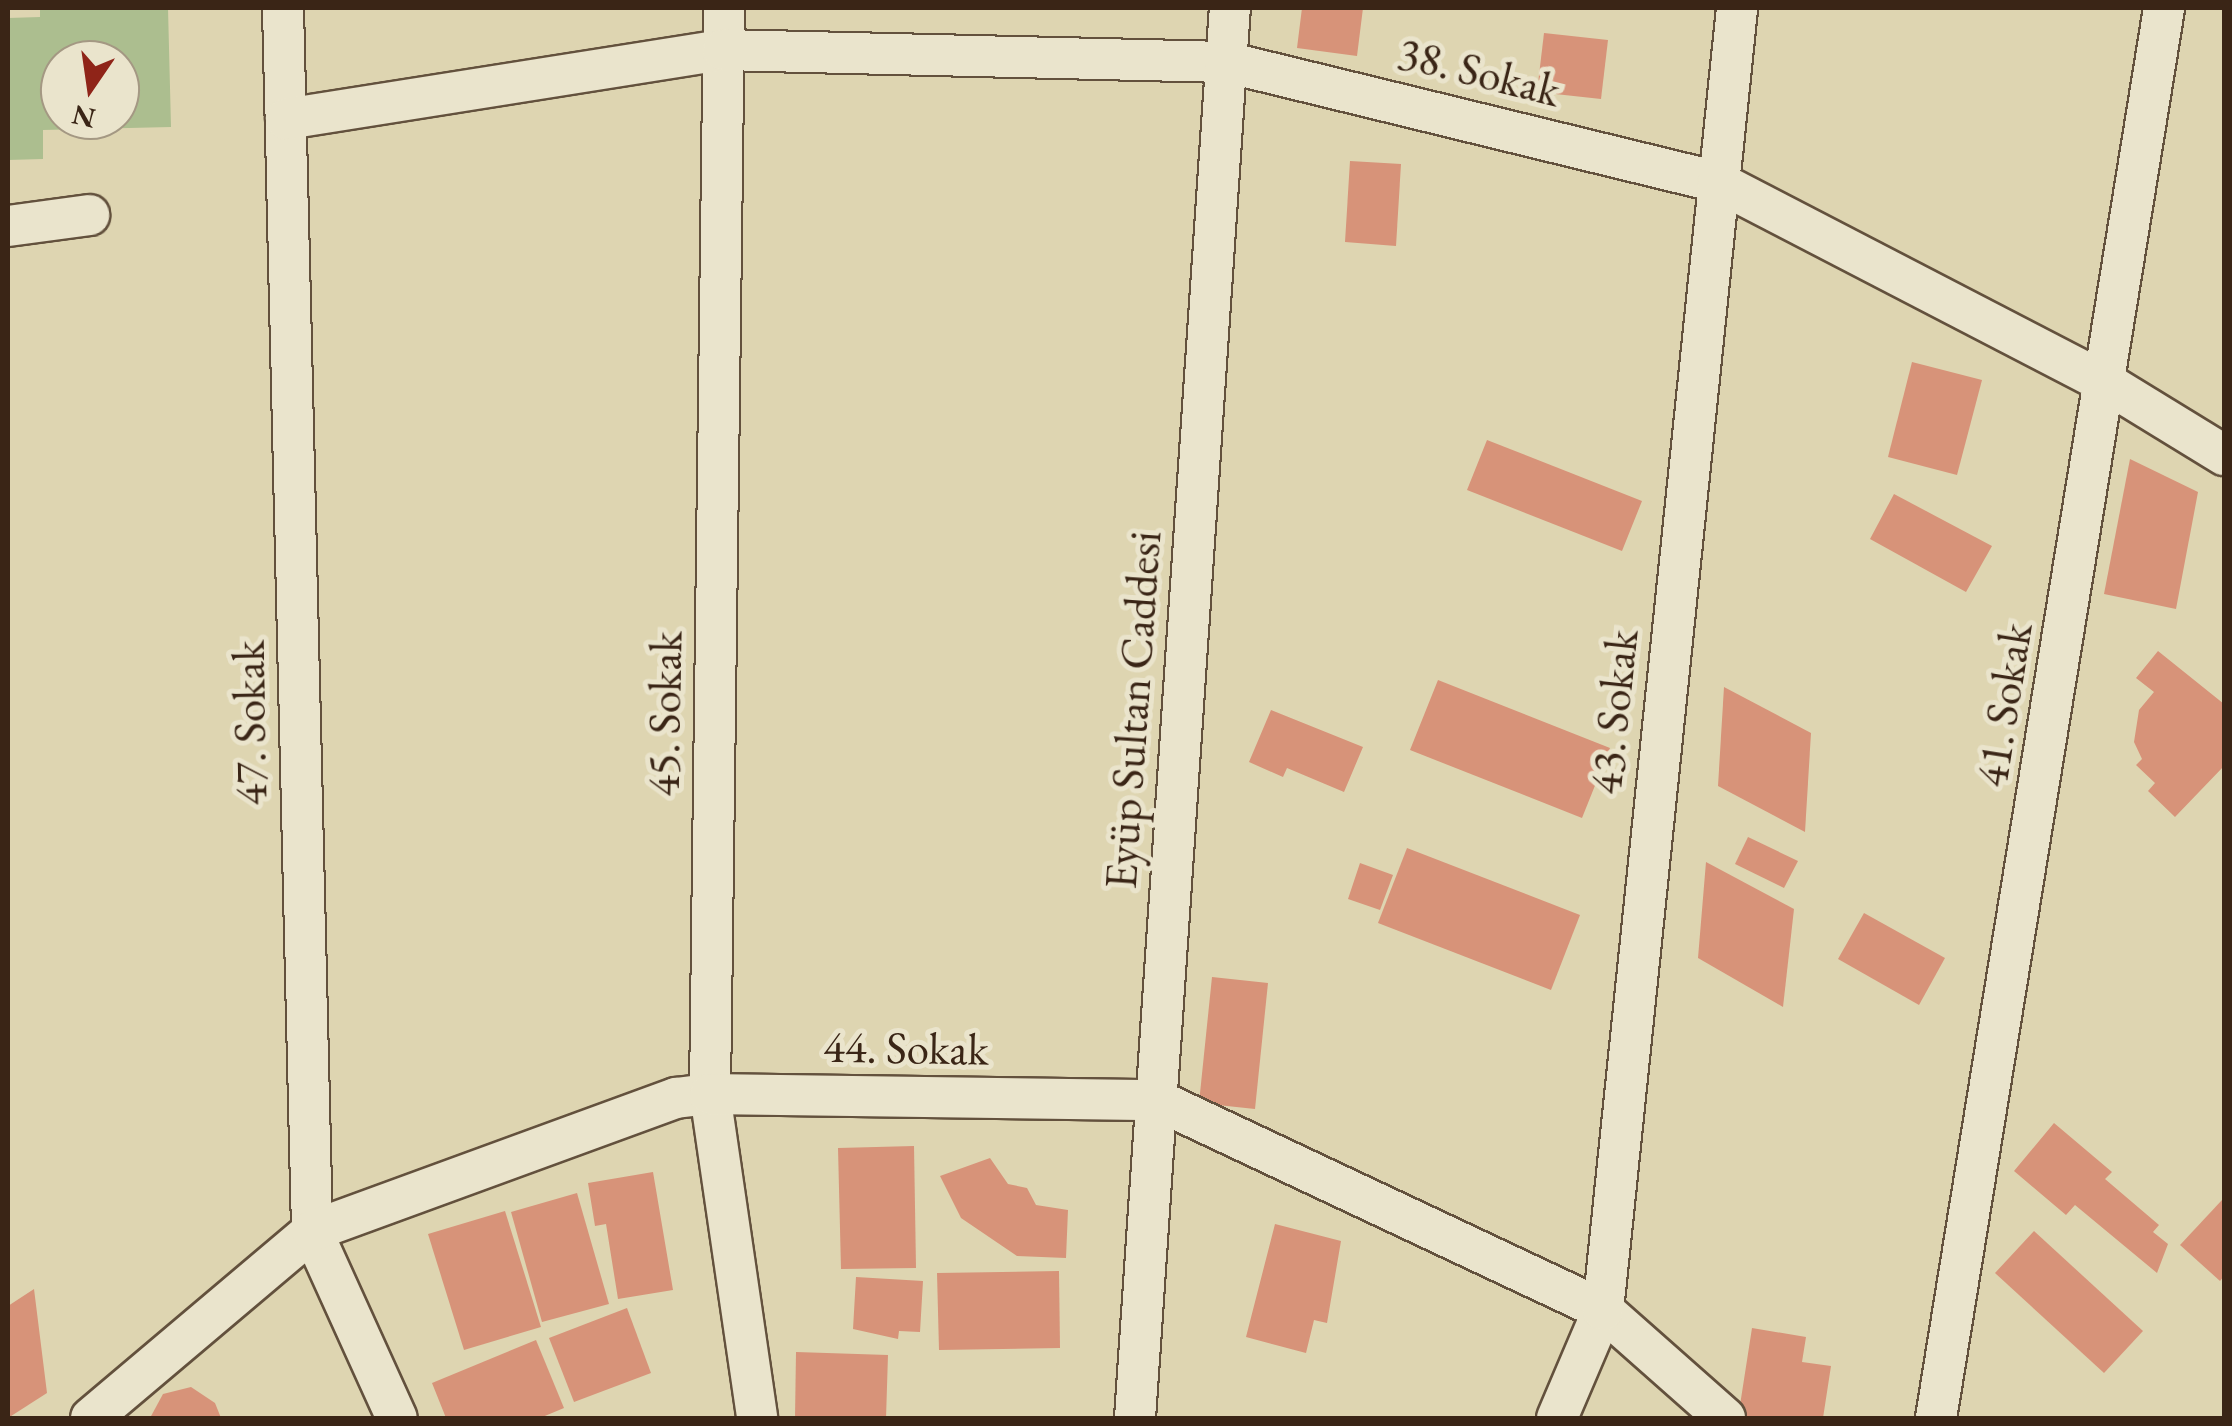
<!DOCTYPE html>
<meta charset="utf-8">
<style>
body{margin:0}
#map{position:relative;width:2232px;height:1426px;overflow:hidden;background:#ded5b1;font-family:"EB Garamond",serif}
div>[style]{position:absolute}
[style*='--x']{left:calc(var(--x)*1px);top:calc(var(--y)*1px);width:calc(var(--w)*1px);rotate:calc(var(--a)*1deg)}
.green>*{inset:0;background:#acbe8f}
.building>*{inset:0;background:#d79379}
.roads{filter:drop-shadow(2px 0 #63513d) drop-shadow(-2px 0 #63513d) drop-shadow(0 2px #63513d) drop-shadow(0 -2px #63513d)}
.minor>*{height:40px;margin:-20px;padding:0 20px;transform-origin:20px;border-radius:20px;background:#eae4cc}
span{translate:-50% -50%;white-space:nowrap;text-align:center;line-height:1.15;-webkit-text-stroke:10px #eae4cc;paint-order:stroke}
.street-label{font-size:45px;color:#3a2516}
.frame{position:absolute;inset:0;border:10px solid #3a2516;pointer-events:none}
.north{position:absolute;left:40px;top:40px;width:100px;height:100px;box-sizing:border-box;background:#eae4cc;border:2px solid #a49883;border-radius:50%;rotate:193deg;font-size:28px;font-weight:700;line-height:40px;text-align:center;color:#3a2516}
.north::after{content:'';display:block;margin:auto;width:35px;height:45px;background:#8f2418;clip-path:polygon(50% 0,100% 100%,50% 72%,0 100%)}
</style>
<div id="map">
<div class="green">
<div style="clip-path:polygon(evenodd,40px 8px,168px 8px,171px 127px,43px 130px,43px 159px,8px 160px,8px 18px,40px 17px,40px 8px,60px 60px,120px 60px,120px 120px,60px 120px,60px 60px)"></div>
</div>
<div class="building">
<div style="clip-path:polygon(1302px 8px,1363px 8px,1357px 56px,1297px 48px)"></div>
<div style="clip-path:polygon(1544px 33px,1608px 40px,1601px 99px,1537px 92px)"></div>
<div style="clip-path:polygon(1350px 161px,1401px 164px,1396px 246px,1345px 242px)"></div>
<div style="clip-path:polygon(1912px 362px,1982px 380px,1957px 475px,1888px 457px)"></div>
<div style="clip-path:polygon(1487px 440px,1642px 501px,1622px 551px,1467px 490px)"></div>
<div style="clip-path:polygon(2130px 459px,2198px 492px,2176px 609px,2104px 594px)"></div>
<div style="clip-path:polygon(1894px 494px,1992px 546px,1966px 592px,1870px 539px)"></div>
<div style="clip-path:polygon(2158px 651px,2224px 704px,2224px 766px,2175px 817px,2148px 791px,2155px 783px,2136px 765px,2142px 759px,2134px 742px,2139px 710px,2154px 692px,2136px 678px)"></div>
<div style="clip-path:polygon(1438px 680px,1610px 748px,1582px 818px,1410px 750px)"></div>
<div style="clip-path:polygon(1724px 687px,1811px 733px,1805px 832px,1718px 786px)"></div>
<div style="clip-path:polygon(1271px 710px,1363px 747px,1344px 792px,1287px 768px,1283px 777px,1249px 762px)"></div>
<div style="clip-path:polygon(1748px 837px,1798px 861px,1784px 888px,1735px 864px)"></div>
<div style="clip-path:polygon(1407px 848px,1580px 915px,1551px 990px,1378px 923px)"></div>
<div style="clip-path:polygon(1706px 862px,1794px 909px,1783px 1007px,1698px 958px)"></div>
<div style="clip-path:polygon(1360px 863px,1393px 875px,1380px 910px,1348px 899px)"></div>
<div style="clip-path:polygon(1864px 913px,1945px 958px,1919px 1005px,1838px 959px)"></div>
<div style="clip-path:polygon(1212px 977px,1268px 983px,1255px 1109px,1199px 1103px)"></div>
<div style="clip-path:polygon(2054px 1123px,2112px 1172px,2105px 1179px,2159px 1225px,2153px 1232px,2168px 1244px,2157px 1273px,2075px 1205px,2066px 1215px,2014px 1171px)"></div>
<div style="clip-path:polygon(914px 1146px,916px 1268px,841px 1269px,838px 1148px)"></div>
<div style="clip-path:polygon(990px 1158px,1008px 1184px,1027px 1188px,1036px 1205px,1068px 1210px,1066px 1258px,1017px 1256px,961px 1218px,940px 1176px)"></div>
<div style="clip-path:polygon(653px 1172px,673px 1290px,618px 1299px,606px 1224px,595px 1226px,588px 1183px)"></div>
<div style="clip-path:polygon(577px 1193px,609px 1304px,542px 1322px,511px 1212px)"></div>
<div style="clip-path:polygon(2222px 1200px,2224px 1276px,2220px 1281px,2180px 1245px)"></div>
<div style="clip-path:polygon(505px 1211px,541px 1327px,464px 1350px,428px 1234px)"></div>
<div style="clip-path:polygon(1275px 1224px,1341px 1241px,1327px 1323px,1314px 1320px,1306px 1353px,1246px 1337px)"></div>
<div style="clip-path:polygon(2034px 1231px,2143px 1331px,2104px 1373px,1995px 1273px)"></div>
<div style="clip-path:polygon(1059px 1271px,1060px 1348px,939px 1350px,937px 1273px)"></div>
<div style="clip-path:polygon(856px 1277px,923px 1281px,920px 1332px,899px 1331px,898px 1339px,853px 1329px)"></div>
<div style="clip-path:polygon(34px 1289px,47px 1393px,8px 1418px,8px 1306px)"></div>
<div style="clip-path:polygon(627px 1308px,651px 1373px,574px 1402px,549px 1338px)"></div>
<div style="clip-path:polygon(1752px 1328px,1806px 1337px,1802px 1362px,1831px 1366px,1823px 1418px,1738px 1418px)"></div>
<div style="clip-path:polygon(536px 1340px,564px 1408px,540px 1418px,446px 1418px,432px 1383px)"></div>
<div style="clip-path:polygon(796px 1352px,888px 1355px,886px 1418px,795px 1418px)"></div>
<div style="clip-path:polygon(191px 1387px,215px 1403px,221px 1418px,150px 1418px,163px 1394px)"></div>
</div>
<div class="roads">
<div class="minor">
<div style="--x:283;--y:8;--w:1223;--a:88.64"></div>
<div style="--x:312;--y:1231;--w:205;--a:65.6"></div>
<div style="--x:724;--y:8;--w:1086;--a:90.74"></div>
<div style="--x:710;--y:1094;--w:327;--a:81.7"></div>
<div style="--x:286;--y:119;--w:442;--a:-9"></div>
<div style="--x:723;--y:50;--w:503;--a:1.37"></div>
<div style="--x:1226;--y:62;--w:506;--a:13.71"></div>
<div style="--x:1718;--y:182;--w:439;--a:27.4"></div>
<div style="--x:2108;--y:384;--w:136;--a:31.5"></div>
<div style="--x:8;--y:226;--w:82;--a:-7.7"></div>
<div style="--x:91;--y:1418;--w:289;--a:-40.2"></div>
<div style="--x:312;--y:1231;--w:388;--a:-20.1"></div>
<div style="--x:676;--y:1098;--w:34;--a:-7"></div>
<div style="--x:710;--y:1094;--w:447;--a:0.8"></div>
<div style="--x:1157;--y:1100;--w:493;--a:25.2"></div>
<div style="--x:1603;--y:1310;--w:163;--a:41.5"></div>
<div style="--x:1135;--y:1418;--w:1413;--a:-86.15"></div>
<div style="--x:1557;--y:1418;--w:117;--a:-66.9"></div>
<div style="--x:1603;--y:1310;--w:1309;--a:-84.12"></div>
<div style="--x:1936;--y:1418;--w:1428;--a:-80.81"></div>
</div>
</div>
<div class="street-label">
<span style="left:1479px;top:72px;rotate:14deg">38. Sokak</span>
<span style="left:2004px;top:705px;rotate:-81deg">41. Sokak</span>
<span style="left:1133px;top:710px;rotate:-86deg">Eyüp Sultan Caddesi</span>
<span style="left:1614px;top:712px;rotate:-84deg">43. Sokak</span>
<span style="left:665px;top:714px;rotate:-89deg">45. Sokak</span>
<span style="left:250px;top:723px;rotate:-91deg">47. Sokak</span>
<span style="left:906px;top:1048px;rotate:1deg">44. Sokak</span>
</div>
<div class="frame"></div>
<div class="north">N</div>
</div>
